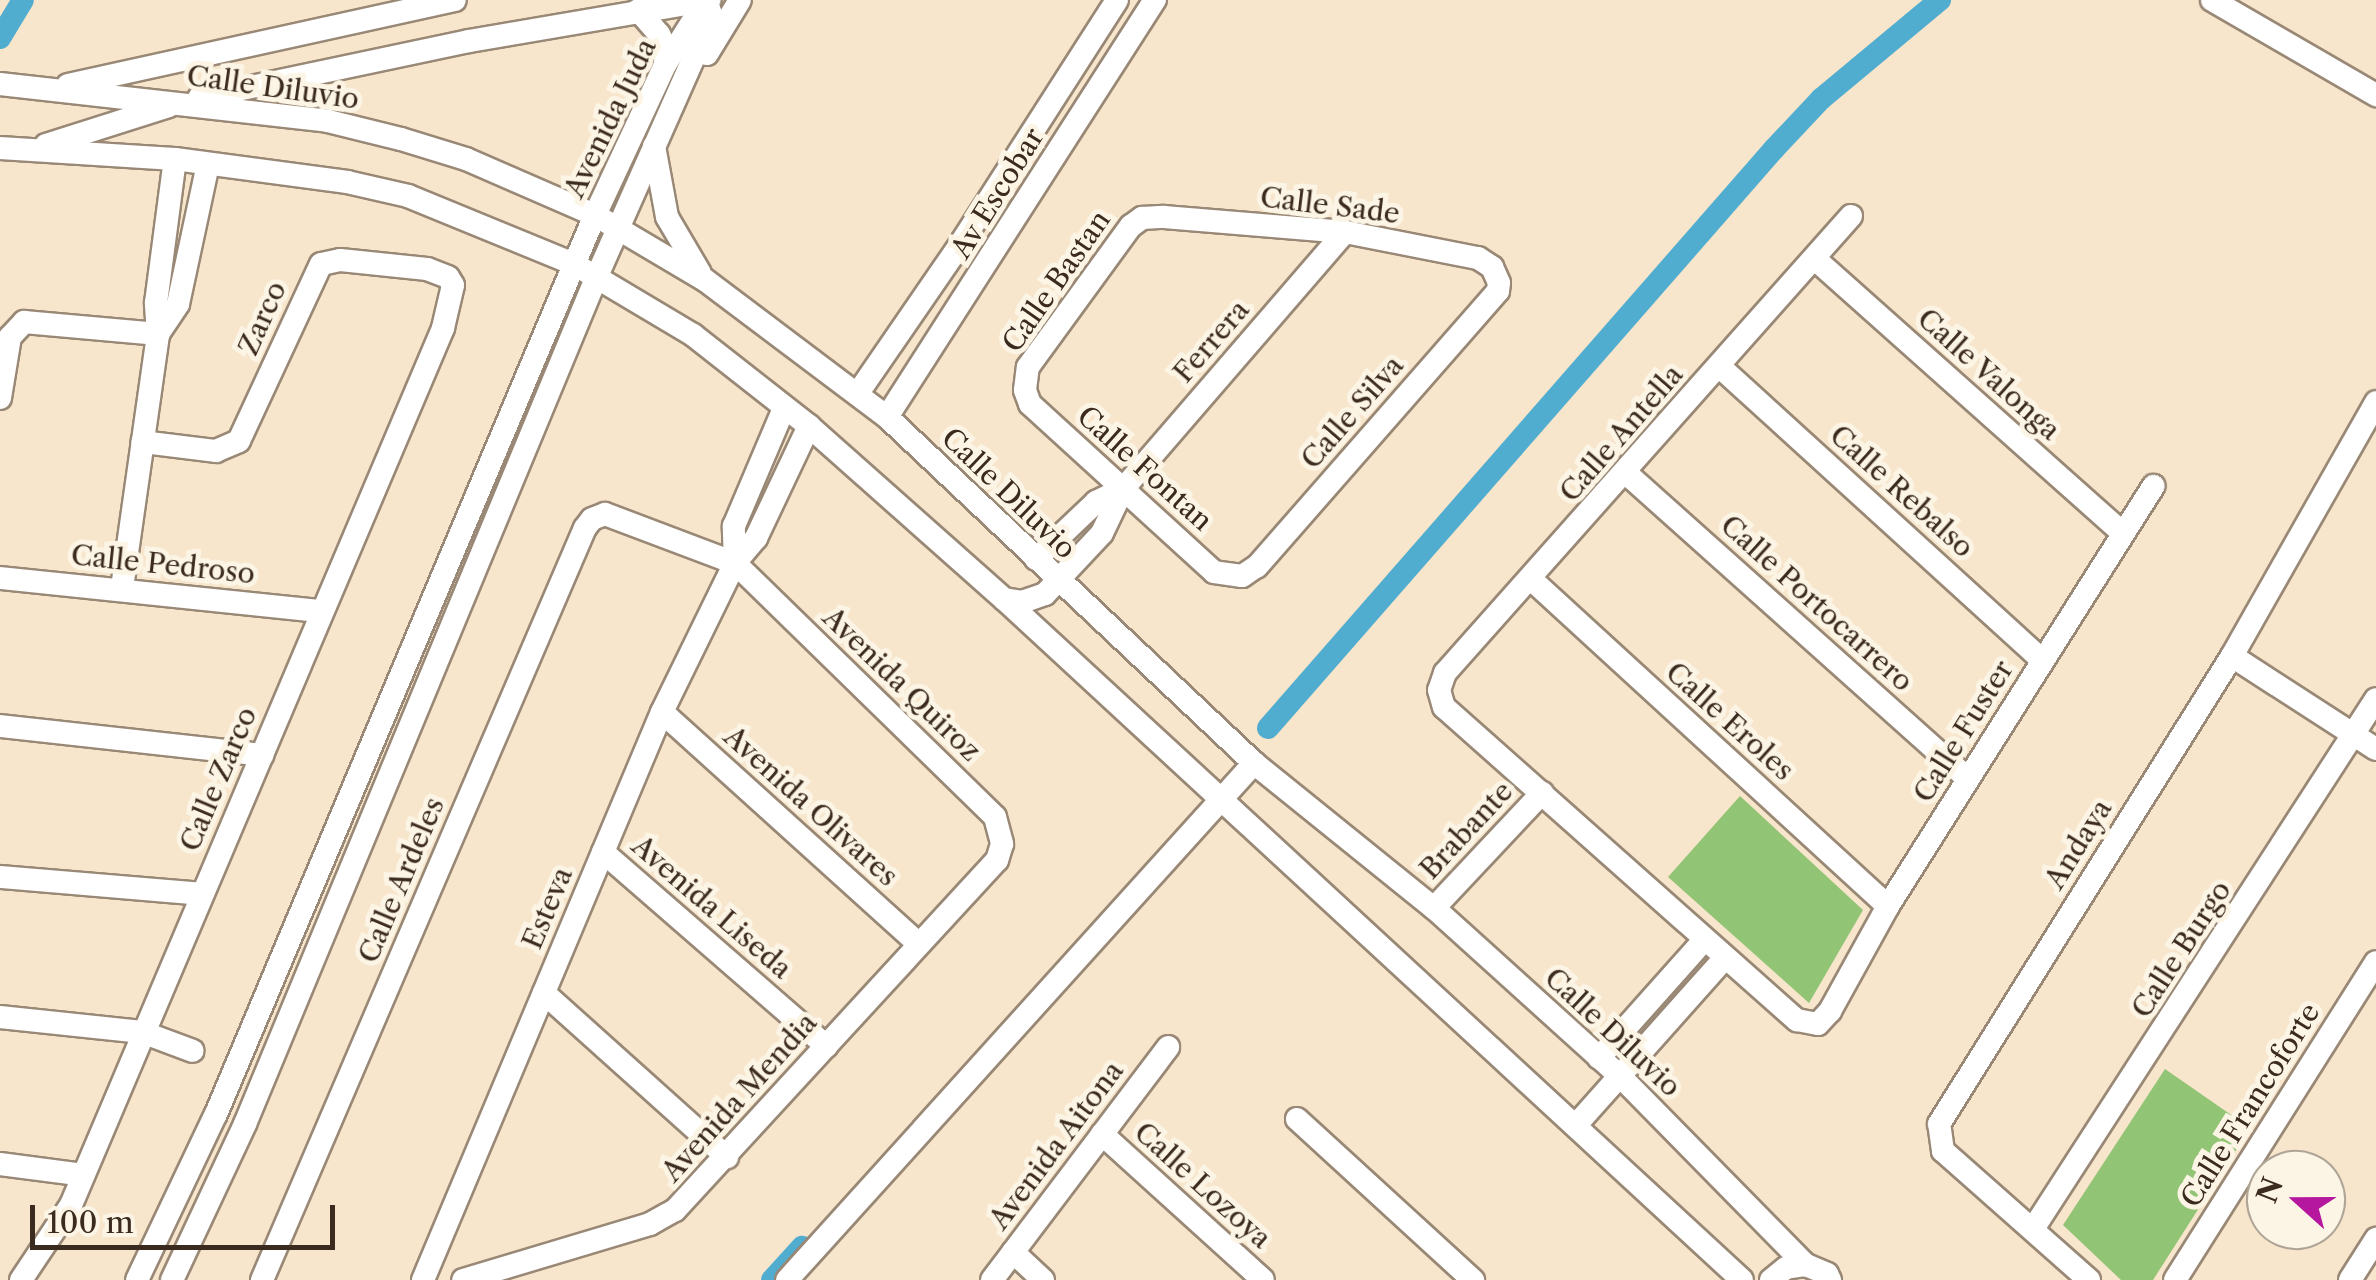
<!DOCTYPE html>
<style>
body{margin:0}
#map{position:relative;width:2376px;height:1280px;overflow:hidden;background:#f7e5cc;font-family:"Libre Caslon Text",serif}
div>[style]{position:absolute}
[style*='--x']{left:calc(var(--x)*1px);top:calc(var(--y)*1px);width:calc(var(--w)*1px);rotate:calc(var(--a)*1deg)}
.green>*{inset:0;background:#92c475}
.canal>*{height:22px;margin:-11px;padding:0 11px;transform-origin:11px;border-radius:11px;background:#51adcf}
.roads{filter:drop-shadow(2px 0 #998875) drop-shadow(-2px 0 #998875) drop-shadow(0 2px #998875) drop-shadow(0 -2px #998875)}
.minor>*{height:22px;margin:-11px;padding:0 11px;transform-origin:11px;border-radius:11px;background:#fff}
span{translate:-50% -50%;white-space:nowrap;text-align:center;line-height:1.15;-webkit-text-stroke:10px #fcf5e5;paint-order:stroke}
.street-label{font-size:28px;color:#3b2a1e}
.north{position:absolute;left:2246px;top:1150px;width:100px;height:100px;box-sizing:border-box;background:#fcf5e5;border:2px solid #afa495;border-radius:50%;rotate:291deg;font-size:28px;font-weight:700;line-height:40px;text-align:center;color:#3b2a1e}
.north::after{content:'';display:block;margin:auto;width:35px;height:45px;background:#b5179e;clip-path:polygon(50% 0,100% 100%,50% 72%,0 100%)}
.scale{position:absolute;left:30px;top:1205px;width:305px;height:45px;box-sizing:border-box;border:5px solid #3b2a1e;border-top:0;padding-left:12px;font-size:30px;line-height:35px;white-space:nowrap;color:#3b2a1e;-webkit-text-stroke:8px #fcf5e5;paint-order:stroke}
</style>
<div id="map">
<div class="green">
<div style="clip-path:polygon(1740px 796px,1863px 910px,1809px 1003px,1668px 877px)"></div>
<div style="clip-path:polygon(2165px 1069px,2250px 1128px,2153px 1280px,2121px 1280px,2063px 1225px)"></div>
</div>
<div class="canal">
<div style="--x:0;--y:38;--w:44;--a:-58.8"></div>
<div style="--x:1268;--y:728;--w:769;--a:-48.85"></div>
<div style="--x:1774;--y:149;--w:69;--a:-46.8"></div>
<div style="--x:1821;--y:99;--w:155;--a:-39.8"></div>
<div style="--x:772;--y:1280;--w:45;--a:-47.7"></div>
</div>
<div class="roads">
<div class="minor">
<div style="--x:2212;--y:0;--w:190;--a:30.1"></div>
<div style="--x:638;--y:10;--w:32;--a:49"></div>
<div style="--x:659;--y:34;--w:17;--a:65"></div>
<div style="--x:666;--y:49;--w:16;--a:94"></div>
<div style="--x:707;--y:54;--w:63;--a:-58.6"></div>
<div style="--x:0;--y:84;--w:330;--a:6.4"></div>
<div style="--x:328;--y:121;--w:75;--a:13.9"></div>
<div style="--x:401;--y:139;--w:68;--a:17.1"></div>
<div style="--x:466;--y:159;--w:141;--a:23.5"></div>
<div style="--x:595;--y:215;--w:128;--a:30.6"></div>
<div style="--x:705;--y:280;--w:228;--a:37"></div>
<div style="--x:887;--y:417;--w:504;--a:43.31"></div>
<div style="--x:1254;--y:763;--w:231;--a:38.9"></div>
<div style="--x:1434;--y:908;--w:252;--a:42.1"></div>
<div style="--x:1621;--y:1077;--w:264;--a:45.5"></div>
<div style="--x:68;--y:85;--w:396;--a:-12.4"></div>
<div style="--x:199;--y:98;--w:276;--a:-11.9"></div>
<div style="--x:469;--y:41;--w:244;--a:-9.7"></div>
<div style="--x:46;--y:145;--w:129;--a:-17.6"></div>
<div style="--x:654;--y:146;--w:72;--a:79.6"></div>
<div style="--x:667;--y:217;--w:65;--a:59.5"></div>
<div style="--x:0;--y:148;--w:175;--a:3.6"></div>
<div style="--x:175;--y:159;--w:174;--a:7.6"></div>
<div style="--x:347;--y:182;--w:63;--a:12.9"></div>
<div style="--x:408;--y:196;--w:179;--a:22.3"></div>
<div style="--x:574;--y:264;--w:139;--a:30.8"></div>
<div style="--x:693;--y:335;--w:147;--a:38.1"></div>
<div style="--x:809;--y:426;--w:261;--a:41.6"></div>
<div style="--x:1004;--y:599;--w:1004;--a:42.7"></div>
<div style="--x:1851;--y:216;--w:611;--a:131.62"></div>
<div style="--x:1445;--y:673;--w:18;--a:109"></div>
<div style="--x:1439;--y:690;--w:18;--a:74"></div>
<div style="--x:1444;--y:707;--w:472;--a:41.6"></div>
<div style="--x:1797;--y:1020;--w:21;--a:11"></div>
<div style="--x:1818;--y:1024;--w:18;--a:-47"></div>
<div style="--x:1830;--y:1011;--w:120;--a:-61.1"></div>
<div style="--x:1888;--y:906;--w:497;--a:-57.7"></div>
<div style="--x:1164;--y:217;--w:182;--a:4.7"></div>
<div style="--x:1345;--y:232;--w:136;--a:11.1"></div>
<div style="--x:1478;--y:258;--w:17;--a:33"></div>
<div style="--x:1492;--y:267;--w:17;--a:66"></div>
<div style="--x:1499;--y:283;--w:8;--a:97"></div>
<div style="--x:1498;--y:291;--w:366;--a:131.2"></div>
<div style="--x:1257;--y:566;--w:18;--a:146"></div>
<div style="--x:1242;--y:576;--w:28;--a:-172"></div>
<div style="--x:1214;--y:572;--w:249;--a:-137.6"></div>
<div style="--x:1030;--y:404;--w:15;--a:-110"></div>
<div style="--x:1025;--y:390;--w:23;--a:-83"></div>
<div style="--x:1028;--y:367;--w:175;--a:-53.9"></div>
<div style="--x:1131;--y:226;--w:14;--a:-36"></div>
<div style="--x:1142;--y:218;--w:22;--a:-3"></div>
<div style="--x:1815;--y:259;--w:412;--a:41.7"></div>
<div style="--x:158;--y:334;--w:36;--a:-56"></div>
<div style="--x:178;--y:304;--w:143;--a:-77.9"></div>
<div style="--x:1719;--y:366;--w:438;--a:42.3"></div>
<div style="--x:858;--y:393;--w:186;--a:-55.5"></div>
<div style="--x:963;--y:240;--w:285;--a:-57.3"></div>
<div style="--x:0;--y:398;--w:62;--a:-80.7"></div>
<div style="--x:10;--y:337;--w:21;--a:-47"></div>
<div style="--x:24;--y:322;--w:135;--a:5.1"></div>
<div style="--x:887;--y:417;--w:496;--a:-57.3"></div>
<div style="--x:1626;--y:473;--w:459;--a:41.8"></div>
<div style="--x:1036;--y:559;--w:83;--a:-43.5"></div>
<div style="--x:1096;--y:502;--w:30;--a:-26"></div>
<div style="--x:735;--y:563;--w:37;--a:-92"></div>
<div style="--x:734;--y:526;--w:128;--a:-67"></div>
<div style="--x:0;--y:578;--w:322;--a:5.9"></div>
<div style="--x:1532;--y:580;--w:483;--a:42.5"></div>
<div style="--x:122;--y:588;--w:257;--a:-81.9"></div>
<div style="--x:158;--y:334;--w:31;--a:-94"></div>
<div style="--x:156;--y:303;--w:145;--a:-82.5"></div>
<div style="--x:1004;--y:599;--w:18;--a:9"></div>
<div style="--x:1022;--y:602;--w:24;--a:-19"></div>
<div style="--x:1045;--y:594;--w:83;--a:-46.9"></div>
<div style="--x:1102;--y:533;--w:49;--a:-64.5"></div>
<div style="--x:1123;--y:489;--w:340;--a:-49.2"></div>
<div style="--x:2232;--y:656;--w:171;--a:32.9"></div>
<div style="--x:662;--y:712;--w:346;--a:42.1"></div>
<div style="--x:0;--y:726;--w:264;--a:6.3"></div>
<div style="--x:603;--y:852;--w:296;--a:41"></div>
<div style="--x:0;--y:877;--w:202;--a:4.8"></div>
<div style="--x:1434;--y:908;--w:158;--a:-46.8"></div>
<div style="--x:544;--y:993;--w:246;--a:41.9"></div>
<div style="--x:0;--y:1017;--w:143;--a:6"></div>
<div style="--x:142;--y:1032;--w:54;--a:20.4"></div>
<div style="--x:1599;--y:1058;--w:158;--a:-48.3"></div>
<div style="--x:1297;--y:1119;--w:239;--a:42.5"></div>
<div style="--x:1576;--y:1125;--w:224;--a:-48.3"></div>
<div style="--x:1102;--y:1134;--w:217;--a:42.2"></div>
<div style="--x:0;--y:1164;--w:84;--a:7.5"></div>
<div style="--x:2033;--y:1229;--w:631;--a:-57.09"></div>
<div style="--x:1013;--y:1252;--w:41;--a:43"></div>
<div style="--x:21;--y:1280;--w:90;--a:-56.3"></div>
<div style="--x:71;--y:1205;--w:953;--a:-67.01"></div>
<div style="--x:443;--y:328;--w:44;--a:-76.9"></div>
<div style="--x:453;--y:285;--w:9;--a:-122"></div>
<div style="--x:448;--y:277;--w:22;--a:-159"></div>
<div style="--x:427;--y:269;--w:87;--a:-174.1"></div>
<div style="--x:340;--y:260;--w:19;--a:168"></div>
<div style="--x:321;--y:264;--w:195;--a:114.9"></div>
<div style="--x:239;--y:441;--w:25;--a:157"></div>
<div style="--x:216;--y:451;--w:74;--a:-173"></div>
<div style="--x:137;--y:1280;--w:184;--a:-64.6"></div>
<div style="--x:216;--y:1114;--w:976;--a:-67.14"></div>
<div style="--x:595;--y:215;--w:166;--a:-65"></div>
<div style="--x:665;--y:65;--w:77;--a:-57.8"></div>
<div style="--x:172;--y:1280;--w:172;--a:-64.9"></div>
<div style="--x:245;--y:1124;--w:918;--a:-67.46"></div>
<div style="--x:597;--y:276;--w:264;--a:-66.1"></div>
<div style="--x:704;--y:35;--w:24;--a:-75"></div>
<div style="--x:710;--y:12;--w:9;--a:-108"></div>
<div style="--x:262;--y:1280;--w:818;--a:-66.76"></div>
<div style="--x:585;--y:528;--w:11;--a:-52"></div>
<div style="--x:592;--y:519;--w:14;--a:-21"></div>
<div style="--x:605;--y:514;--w:139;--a:20.7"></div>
<div style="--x:735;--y:563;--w:363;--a:44.3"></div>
<div style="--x:995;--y:817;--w:28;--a:75"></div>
<div style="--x:1002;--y:844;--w:17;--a:107"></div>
<div style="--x:997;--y:860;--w:476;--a:132.6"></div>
<div style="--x:675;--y:1210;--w:29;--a:151"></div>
<div style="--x:650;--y:1224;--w:195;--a:163.3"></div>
<div style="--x:423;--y:1280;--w:616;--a:-67.18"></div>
<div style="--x:662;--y:712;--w:166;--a:-63.9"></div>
<div style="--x:735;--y:563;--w:33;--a:-50"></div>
<div style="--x:756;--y:538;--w:124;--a:-64.7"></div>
<div style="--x:787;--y:1280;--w:697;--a:-47.91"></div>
<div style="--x:992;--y:1280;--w:292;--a:-52.9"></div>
<div style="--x:1771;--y:1280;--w:19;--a:-39"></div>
<div style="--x:1786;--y:1268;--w:20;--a:-9"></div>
<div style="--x:1806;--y:1265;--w:23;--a:23"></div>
<div style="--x:1827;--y:1274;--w:7;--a:63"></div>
<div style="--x:2089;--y:1280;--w:195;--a:-138.5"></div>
<div style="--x:1943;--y:1151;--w:27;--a:-98"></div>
<div style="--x:1939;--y:1124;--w:552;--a:-57.95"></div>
<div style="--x:2232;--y:656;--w:292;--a:-60.4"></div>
<div style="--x:2175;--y:1280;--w:376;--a:-57.7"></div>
<div style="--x:2350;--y:1280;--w:49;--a:-57.6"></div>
</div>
</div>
<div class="street-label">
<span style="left:273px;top:87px;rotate:8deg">Calle Diluvio</span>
<span style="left:610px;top:118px;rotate:-64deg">Avenida Juda</span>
<span style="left:997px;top:193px;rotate:-58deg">Av Escobar</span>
<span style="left:1330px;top:205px;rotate:7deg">Calle Sade</span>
<span style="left:1056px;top:281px;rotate:-55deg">Calle Bastan</span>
<span style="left:262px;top:318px;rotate:-66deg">Zarco</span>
<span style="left:1211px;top:341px;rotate:-49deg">Ferrera</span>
<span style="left:1989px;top:374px;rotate:42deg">Calle Valonga</span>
<span style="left:1352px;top:412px;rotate:-49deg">Calle Silva</span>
<span style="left:1621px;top:433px;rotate:-49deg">Calle Antella</span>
<span style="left:1145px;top:468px;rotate:42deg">Calle Fontan</span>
<span style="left:1902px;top:491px;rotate:42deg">Calle Rebalso</span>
<span style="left:1009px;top:493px;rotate:44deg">Calle Diluvio</span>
<span style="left:163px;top:564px;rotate:6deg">Calle Pedroso</span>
<span style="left:1817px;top:603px;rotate:42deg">Calle Portocarrero</span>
<span style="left:902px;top:684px;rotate:44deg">Avenida Quiroz</span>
<span style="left:1730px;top:721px;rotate:42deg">Calle Eroles</span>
<span style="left:1963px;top:731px;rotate:-58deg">Calle Fuster</span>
<span style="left:218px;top:779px;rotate:-67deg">Calle Zarco</span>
<span style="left:811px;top:806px;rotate:42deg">Avenida Olivares</span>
<span style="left:1466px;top:830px;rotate:-47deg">Brabante</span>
<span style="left:2078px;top:844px;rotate:-58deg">Andaya</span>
<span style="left:401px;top:880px;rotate:-67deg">Calle Ardeles</span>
<span style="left:712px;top:907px;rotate:41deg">Avenida Liseda</span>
<span style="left:547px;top:908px;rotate:-67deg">Esteva</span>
<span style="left:2181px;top:949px;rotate:-57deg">Calle Burgo</span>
<span style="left:1613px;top:1032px;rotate:43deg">Calle Diluvio</span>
<span style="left:739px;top:1097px;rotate:-48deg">Avenida Mendia</span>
<span style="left:2250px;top:1105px;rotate:-58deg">Calle Francoforte</span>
<span style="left:1056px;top:1145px;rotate:-53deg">Avenida Aitona</span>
<span style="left:1203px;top:1185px;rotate:42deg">Calle Lozoya</span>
</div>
<div class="north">N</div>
<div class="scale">100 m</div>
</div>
